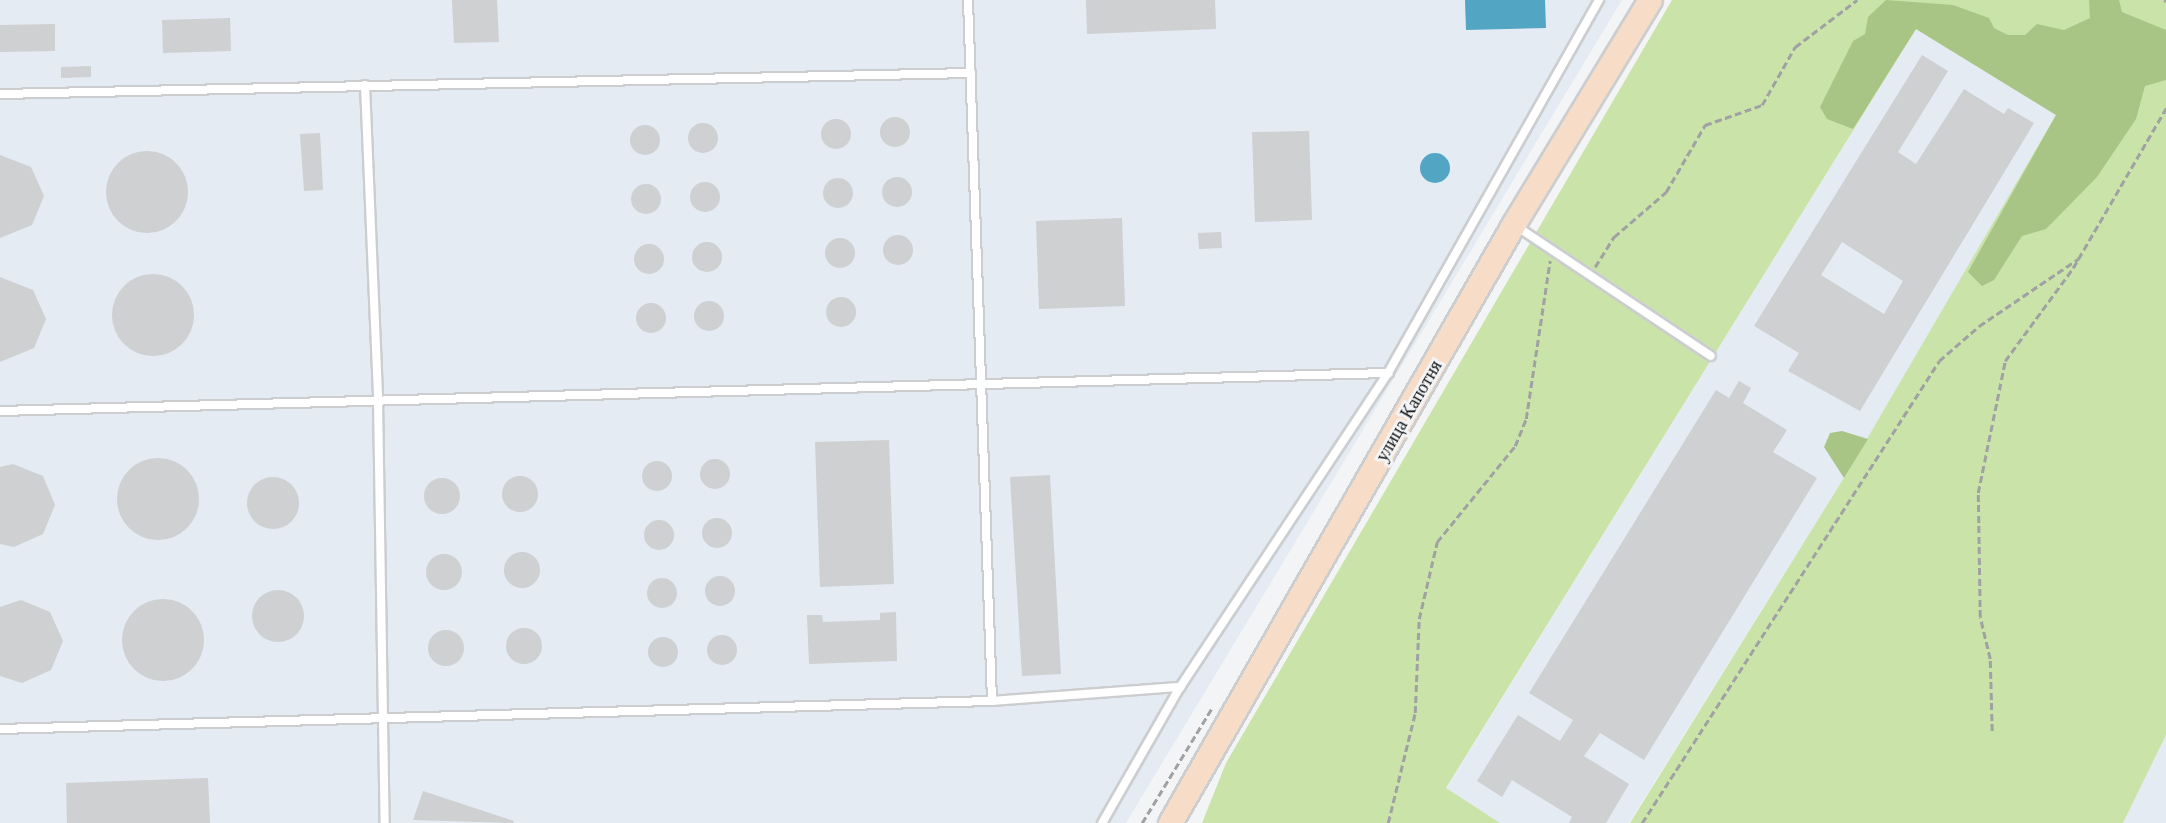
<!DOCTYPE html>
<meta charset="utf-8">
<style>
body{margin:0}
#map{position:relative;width:2166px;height:823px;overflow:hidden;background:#f3f4f6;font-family:"Libre Baskerville",serif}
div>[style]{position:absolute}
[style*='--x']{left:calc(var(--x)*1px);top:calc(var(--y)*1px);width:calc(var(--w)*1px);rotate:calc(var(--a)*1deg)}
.built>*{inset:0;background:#e4ebf3}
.green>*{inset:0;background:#c9e3a9}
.forest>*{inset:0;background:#a9c585}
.water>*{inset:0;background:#53a5c4}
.round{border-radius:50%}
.building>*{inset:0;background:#ced0d2}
.path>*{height:2.5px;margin-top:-1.25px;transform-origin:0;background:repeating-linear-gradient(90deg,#a0a1a2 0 7px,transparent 0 10.5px)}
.roads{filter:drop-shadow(2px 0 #cbcdcf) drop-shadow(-2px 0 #cbcdcf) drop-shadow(0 2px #cbcdcf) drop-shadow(0 -2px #cbcdcf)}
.service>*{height:8px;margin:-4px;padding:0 4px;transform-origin:4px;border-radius:4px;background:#fff}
.secondary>*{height:23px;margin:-11.5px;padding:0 11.5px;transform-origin:11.5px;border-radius:11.5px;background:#f7ddc8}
span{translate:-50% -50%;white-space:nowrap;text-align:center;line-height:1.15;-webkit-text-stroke:6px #f3f4f6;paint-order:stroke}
.street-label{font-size:18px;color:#101111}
</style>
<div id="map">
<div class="built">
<div style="clip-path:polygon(0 0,1622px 0,1126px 823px,0 823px)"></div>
<div style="clip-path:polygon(1916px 29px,2057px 115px,1850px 468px,1629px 823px,1500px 823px,1446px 789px)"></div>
<div style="clip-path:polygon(2166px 735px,2166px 823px,2123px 823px)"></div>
</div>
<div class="green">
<div style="clip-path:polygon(1672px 0,2166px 0,2166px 735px,2123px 823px,1630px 823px,1850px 468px,2056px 115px,1916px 29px,1446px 788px,1500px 823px,1202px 823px,1226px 763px)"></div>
</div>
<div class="forest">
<div style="clip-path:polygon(1886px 0,1953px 5px,1989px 18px,1994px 28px,2008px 35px,2025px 35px,2037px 24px,2064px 30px,2090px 18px,2089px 0,2119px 0,2122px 12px,2166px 30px,2166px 80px,2145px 86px,2136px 119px,2097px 177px,2046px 229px,2022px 236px,1994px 280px,1982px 286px,1968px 272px,2056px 115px,1916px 29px,1853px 129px,1827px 119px,1820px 107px,1853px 41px,1865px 34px,1868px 17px)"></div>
<div style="clip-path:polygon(1842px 431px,1868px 439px,1844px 478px,1824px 447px,1830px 433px)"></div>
</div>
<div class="water">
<div style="clip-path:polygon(1465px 0,1545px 0,1546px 28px,1466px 30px)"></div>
<div class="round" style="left:1420px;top:153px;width:30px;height:30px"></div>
</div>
<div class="building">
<div style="clip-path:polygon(452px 0,497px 0,499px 42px,454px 43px)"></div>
<div style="clip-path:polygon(1086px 0,1215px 0,1216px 29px,1087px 34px)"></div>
<div style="clip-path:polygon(230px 18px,231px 51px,163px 53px,162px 20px)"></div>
<div style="clip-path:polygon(55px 24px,55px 51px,0 52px,0 25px)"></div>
<div style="clip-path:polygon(evenodd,1922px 55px,1948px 71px,1898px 152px,1916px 164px,1964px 89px,2004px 114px,2008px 108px,2034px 123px,1860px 411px,1788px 371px,1799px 353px,1754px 326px,1922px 55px,1842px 242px,1903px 281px,1884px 314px,1821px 275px,1842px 242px)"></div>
<div style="clip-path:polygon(91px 66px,91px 77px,61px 78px,61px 67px)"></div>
<div class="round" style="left:880px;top:117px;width:30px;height:30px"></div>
<div class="round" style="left:821px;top:119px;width:30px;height:30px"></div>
<div class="round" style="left:688px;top:123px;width:30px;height:30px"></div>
<div class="round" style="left:630px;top:125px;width:30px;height:30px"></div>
<div style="clip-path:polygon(1309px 131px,1312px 220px,1255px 222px,1252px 132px)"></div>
<div style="clip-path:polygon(320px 133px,323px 190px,304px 191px,300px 134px)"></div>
<div class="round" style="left:106px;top:151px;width:82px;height:82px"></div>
<div style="clip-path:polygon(0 155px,31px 167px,44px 196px,32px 225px,0 238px)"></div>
<div class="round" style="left:882px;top:177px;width:30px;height:30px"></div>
<div class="round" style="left:823px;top:178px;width:30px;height:30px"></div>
<div class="round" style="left:690px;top:182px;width:30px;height:30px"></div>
<div class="round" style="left:631px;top:184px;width:30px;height:30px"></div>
<div style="clip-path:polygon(1122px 218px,1125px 306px,1039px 309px,1036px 221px)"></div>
<div style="clip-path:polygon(1221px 232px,1222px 248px,1199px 249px,1198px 233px)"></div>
<div class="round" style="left:883px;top:235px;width:30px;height:30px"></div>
<div class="round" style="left:825px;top:238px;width:30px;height:30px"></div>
<div class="round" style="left:692px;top:242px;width:30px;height:30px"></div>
<div class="round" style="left:634px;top:244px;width:30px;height:30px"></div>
<div class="round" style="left:112px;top:274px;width:82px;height:82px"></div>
<div style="clip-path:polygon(0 277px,33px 290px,46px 319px,34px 348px,0 362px)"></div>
<div class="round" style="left:826px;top:297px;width:30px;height:30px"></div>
<div class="round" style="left:694px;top:301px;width:30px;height:30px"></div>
<div class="round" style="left:636px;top:303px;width:30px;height:30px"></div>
<div style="clip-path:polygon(1739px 381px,1751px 388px,1743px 403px,1787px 430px,1773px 452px,1817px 478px,1644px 760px,1600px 733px,1584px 756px,1629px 784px,1606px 823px,1569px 823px,1572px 817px,1512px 780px,1502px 797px,1477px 781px,1518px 715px,1560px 741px,1573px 720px,1529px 693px,1716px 390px,1729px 398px)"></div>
<div style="clip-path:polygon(889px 440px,894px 584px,820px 587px,815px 442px)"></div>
<div class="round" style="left:117px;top:458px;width:82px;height:82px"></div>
<div class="round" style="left:700px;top:459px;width:30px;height:30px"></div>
<div class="round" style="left:642px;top:461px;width:30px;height:30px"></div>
<div style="clip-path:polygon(13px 464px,43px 476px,55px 505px,43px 534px,14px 547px,0 544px,0 467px)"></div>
<div style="clip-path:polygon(1050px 475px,1061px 674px,1022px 676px,1010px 477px)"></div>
<div class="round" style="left:502px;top:476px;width:36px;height:36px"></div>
<div class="round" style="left:247px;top:477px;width:52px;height:52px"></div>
<div class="round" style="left:424px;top:478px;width:36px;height:36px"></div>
<div class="round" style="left:702px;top:518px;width:30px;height:30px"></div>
<div class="round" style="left:644px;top:520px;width:30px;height:30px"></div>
<div class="round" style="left:504px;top:552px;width:36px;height:36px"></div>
<div class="round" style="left:426px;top:554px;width:36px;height:36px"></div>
<div class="round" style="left:705px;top:576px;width:30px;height:30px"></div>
<div class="round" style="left:647px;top:578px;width:30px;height:30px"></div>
<div class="round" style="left:252px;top:590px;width:52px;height:52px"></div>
<div class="round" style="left:122px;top:599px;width:82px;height:82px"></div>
<div style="clip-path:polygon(21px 600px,50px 612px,63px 641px,51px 670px,22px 683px,0 676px,0 607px)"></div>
<div style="clip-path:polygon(896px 612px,897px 661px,809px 664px,807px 615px,822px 615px,823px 622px,880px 620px,880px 613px)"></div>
<div class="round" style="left:506px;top:628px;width:36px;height:36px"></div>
<div class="round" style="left:428px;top:630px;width:36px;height:36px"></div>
<div class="round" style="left:707px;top:635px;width:30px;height:30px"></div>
<div class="round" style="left:648px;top:637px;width:30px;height:30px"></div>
<div style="clip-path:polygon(208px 778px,210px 823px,67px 823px,66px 783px)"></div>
<div style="clip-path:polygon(423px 791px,514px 821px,513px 823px,413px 820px)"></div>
</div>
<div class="path">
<div style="--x:2164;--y:0;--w:2;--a:27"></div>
<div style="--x:1595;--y:267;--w:36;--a:-58"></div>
<div style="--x:1614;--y:237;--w:69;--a:-40.9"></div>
<div style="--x:1666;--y:192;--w:78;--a:-59.8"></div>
<div style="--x:1705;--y:125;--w:60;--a:-19.3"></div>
<div style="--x:1762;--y:105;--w:67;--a:-60.4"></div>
<div style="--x:1795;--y:47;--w:78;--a:-37.2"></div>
<div style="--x:1992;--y:731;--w:72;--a:-91.6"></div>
<div style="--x:1990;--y:659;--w:43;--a:-103.4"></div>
<div style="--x:1980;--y:617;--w:124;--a:-90.9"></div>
<div style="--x:1978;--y:493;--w:135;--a:-78.4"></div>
<div style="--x:2005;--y:361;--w:115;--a:-53.8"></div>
<div style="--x:2073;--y:268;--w:185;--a:-59.8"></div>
<div style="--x:1142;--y:823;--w:135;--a:-58.7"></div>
<div style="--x:1388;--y:823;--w:113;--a:-76.2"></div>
<div style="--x:1415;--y:713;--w:94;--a:-87.6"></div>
<div style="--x:1419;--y:619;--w:79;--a:-76.8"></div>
<div style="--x:1437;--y:542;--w:124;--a:-50.9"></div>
<div style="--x:1515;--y:446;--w:29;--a:-68"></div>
<div style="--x:1526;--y:419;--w:160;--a:-81.4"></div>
<div style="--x:1642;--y:823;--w:549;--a:-57.26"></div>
<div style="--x:1939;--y:361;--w:53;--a:-41.2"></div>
<div style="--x:1979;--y:326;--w:120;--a:-34.1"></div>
</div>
<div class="roads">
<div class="service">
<div style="--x:968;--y:0;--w:701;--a:88.04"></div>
<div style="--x:365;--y:85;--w:315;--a:87.6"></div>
<div style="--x:378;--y:400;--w:423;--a:89.1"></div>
<div style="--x:0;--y:94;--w:971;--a:-1.24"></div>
<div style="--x:1516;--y:226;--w:234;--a:33.7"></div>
<div style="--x:1388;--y:373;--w:429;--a:-60.5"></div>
<div style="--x:0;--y:411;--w:1389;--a:-1.57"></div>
<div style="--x:1388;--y:373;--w:377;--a:123.5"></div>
<div style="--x:1180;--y:687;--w:157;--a:119.8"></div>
<div style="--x:0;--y:729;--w:992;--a:-1.62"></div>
<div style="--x:992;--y:701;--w:189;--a:-4.3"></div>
</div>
<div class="secondary">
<div style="--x:1170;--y:823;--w:689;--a:-60.16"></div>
<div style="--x:1513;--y:225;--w:263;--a:-58.7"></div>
</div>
</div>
<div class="street-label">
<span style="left:1409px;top:411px;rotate:-60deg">улица Капотня</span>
</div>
</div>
